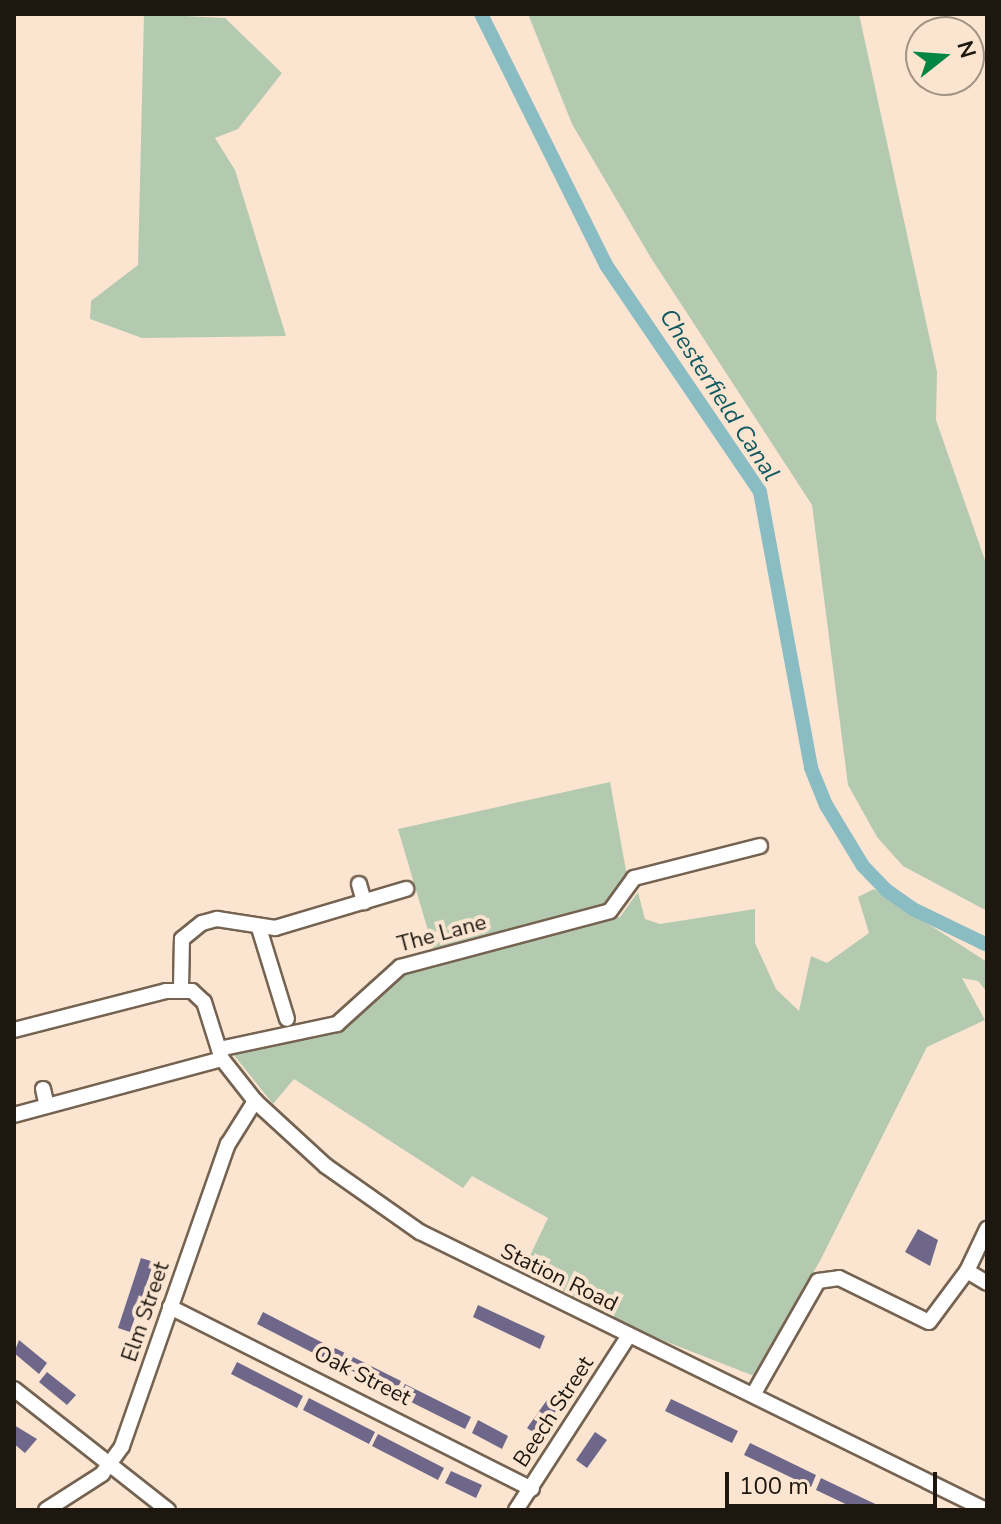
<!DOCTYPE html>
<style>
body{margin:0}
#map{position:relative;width:1001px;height:1524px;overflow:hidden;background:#fbe5d1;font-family:"Nunito Sans",sans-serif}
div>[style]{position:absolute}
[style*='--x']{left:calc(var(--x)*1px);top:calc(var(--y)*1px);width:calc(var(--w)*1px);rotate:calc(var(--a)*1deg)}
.green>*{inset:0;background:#b4cab0}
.canal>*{height:14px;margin:-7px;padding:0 7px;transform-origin:7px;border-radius:7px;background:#89bcc3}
.building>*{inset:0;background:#6e678a}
.roads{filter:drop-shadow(2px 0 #756351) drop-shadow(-2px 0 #756351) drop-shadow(0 2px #756351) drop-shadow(0 -2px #756351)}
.minor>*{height:14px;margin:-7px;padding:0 7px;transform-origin:7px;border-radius:7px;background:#fff}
span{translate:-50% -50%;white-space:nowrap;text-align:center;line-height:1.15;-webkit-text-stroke:8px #fbe5d1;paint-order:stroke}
.street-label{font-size:22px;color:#1e1710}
.water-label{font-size:24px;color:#105961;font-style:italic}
.frame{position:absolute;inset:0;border:16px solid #1e1710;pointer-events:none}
.north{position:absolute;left:905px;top:16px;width:80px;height:80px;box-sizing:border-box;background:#fbe5d1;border:2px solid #a39384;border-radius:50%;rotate:73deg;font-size:22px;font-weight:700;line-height:32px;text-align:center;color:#1e1710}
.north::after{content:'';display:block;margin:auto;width:28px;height:36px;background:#008642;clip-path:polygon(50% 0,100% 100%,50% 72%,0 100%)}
.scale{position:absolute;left:725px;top:1472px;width:212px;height:36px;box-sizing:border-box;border:4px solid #1e1710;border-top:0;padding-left:10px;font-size:24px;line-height:28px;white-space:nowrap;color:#1e1710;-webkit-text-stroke:6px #fbe5d1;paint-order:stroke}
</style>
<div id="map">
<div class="green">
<div style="clip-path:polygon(144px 14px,225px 18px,282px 73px,238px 129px,215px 138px,235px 170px,286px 336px,142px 338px,90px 319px,91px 301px,138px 265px)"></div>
<div style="clip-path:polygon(528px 14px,859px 14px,937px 372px,936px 420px,987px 566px,987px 911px,903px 866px,877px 837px,848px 785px,812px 505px,651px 258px,572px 124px)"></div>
<div style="clip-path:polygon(610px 782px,627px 876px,610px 904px,434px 951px,398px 829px)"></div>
<div style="clip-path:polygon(874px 889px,987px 962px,987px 992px,978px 981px,962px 978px,985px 1020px,927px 1047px,821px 1259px,754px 1376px,621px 1324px,523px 1270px,548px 1218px,472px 1176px,463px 1188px,294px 1079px,273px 1104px,233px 1054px,346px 1023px,404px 972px,620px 917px,638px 892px,645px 919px,660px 924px,755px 909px,755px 943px,776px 989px,799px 1011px,811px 956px,827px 963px,869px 933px,858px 897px)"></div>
</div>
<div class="canal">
<div style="--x:481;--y:14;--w:280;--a:63.5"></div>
<div style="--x:606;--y:265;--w:274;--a:55.8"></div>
<div style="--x:760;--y:492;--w:281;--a:79.5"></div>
<div style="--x:811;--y:768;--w:40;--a:68"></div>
<div style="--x:826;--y:805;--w:71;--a:58.8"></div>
<div style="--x:863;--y:866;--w:33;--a:46"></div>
<div style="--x:886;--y:890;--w:33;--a:35"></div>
<div style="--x:913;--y:909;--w:82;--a:25.9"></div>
</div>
<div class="building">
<div style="clip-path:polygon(918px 1229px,938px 1240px,930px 1266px,905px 1252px)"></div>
<div style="clip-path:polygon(141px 1258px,154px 1262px,130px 1332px,118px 1328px)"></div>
<div style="clip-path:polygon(478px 1305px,545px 1336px,540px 1349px,473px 1317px)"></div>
<div style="clip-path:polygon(263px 1312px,329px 1346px,323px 1358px,257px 1324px)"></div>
<div style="clip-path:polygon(19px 1340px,47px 1363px,39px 1374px,14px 1353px)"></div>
<div style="clip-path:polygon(335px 1348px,401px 1381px,395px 1393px,329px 1359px)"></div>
<div style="clip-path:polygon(237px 1362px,303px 1396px,297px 1408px,231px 1374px)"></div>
<div style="clip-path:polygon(47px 1372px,76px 1395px,67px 1405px,39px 1382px)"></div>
<div style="clip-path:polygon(405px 1384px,471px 1417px,465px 1429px,399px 1396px)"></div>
<div style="clip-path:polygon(309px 1398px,375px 1432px,369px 1444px,303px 1410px)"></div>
<div style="clip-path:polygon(671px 1399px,738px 1431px,732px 1443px,665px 1411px)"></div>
<div style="clip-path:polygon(547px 1400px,558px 1408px,539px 1436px,527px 1428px)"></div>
<div style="clip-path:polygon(478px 1420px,508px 1436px,502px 1449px,472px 1433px)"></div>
<div style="clip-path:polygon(14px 1425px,37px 1439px,25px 1453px,14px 1444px)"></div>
<div style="clip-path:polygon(595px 1432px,607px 1440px,587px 1468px,576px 1460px)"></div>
<div style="clip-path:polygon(378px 1434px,444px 1468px,438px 1480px,372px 1446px)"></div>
<div style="clip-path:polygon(750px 1443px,816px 1475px,811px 1487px,744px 1455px)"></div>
<div style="clip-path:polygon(451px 1471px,482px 1485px,476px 1498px,445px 1483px)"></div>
<div style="clip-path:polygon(821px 1478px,871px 1502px,889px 1510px,858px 1510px,816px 1490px)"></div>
</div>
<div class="roads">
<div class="minor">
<div style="--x:359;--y:884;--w:19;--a:74"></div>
<div style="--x:259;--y:928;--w:95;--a:72.9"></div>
<div style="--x:181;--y:989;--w:50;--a:-88.9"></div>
<div style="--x:182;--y:939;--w:26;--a:-39"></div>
<div style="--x:202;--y:923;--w:16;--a:-15"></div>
<div style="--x:217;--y:919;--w:59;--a:8.8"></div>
<div style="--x:275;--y:928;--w:137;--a:-16.6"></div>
<div style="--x:14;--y:1030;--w:157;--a:-14.4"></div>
<div style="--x:166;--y:991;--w:26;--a:0"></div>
<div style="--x:192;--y:991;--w:16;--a:43"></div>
<div style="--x:204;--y:1002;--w:60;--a:72.5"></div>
<div style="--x:222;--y:1059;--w:53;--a:51.8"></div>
<div style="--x:255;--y:1101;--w:96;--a:42.5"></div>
<div style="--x:326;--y:1166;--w:115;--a:35.1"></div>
<div style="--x:420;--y:1232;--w:631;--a:26.16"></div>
<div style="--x:219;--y:1049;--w:121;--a:-12"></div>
<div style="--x:337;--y:1024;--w:85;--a:-42.1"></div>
<div style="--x:400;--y:967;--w:217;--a:-14.9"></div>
<div style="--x:610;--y:911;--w:41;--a:-54"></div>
<div style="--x:634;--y:878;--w:130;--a:-14.3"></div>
<div style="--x:43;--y:1089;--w:17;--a:77"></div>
<div style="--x:14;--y:1115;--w:215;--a:-15.1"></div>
<div style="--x:967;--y:1271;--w:23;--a:31"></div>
<div style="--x:170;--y:1307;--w:405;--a:26.7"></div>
<div style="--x:14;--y:1389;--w:196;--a:38.2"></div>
<div style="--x:753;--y:1395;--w:131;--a:-60.3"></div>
<div style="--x:818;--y:1281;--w:21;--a:-8"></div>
<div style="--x:839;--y:1278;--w:100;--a:26.1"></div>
<div style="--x:929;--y:1322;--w:64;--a:-53.3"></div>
<div style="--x:967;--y:1271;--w:47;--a:-64.5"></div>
<div style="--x:46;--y:1510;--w:67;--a:-32.7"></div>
<div style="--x:102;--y:1474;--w:34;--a:-54"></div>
<div style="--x:122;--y:1446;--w:320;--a:-70.7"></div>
<div style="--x:228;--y:1144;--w:51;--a:-57.9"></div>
<div style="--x:516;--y:1510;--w:206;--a:-57.1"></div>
</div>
</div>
<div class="street-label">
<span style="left:442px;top:934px;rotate:-15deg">The Lane</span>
<span style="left:559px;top:1278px;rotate:26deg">Station Road</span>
<span style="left:146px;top:1312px;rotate:-71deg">Elm Street</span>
<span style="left:362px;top:1376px;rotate:27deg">Oak Street</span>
<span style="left:554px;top:1412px;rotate:-57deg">Beech Street</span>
</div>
<div class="water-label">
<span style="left:719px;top:395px;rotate:57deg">Chesterfield Canal</span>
</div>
<div class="frame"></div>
<div class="north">N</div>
<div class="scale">100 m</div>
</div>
